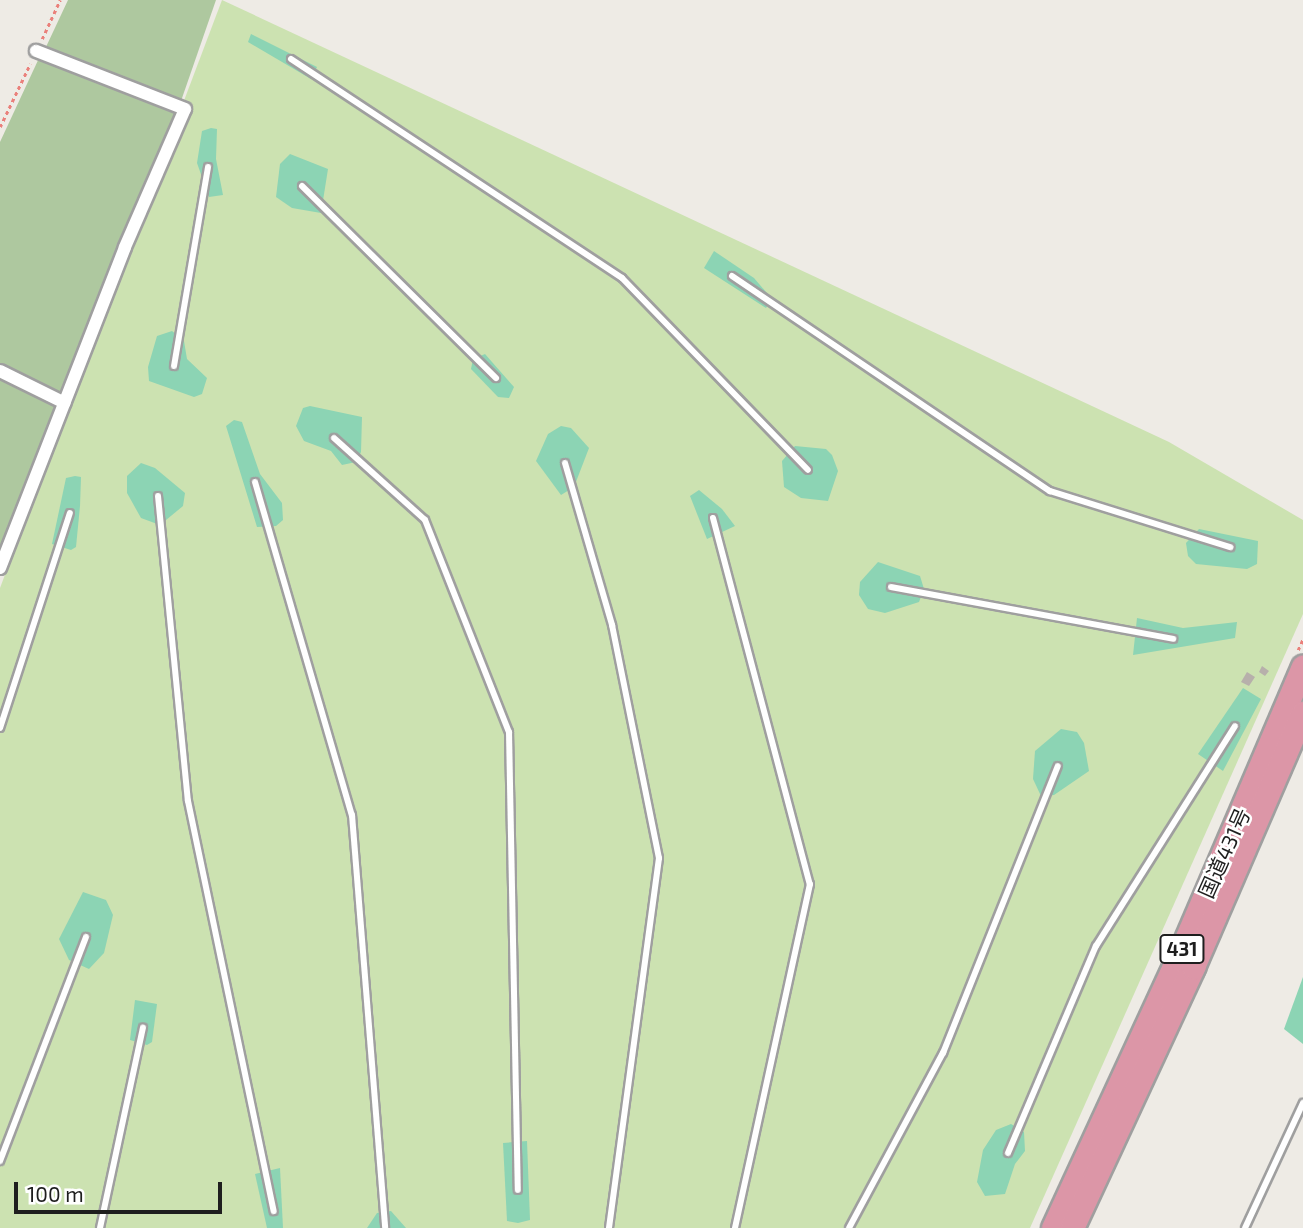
<!DOCTYPE html>
<meta charset="utf-8">
<style>
body{margin:0}
#map{position:relative;width:1303px;height:1228px;overflow:hidden;background:#eeebe5;font-family:"Exo 2","Noto Sans JP",sans-serif}
div>[style]{position:absolute}
[style*='--x']{left:calc(var(--x)*1px);top:calc(var(--y)*1px);width:calc(var(--w)*1px);rotate:calc(var(--a)*1deg)}
.grass>*{inset:0;background:#cce2b1}
.forest>*{inset:0;background:#aec89f}
.pitch>*{inset:0;background:#8cd4b4}
.building>*{inset:0;background:#b7b0ab}
.path>*{height:2.5px;margin-top:-1.25px;transform-origin:0;background:repeating-linear-gradient(90deg,#ea807b 0 3.5px,transparent 0 7px)}
.roads{filter:drop-shadow(2px 0 #9f9f9f) drop-shadow(-2px 0 #9f9f9f) drop-shadow(0 2px #9f9f9f) drop-shadow(0 -2px #9f9f9f)}
.lane>*{height:6px;margin:-3px;padding:0 3px;transform-origin:3px;border-radius:3px;background:#fff}
.street>*{height:12px;margin:-6px;padding:0 6px;transform-origin:6px;border-radius:6px;background:#fff}
.highway>*{height:23px;margin:-11.5px;padding:0 11.5px;transform-origin:11.5px;border-radius:11.5px;background:#dc96a7}
span{translate:-50% -50%;white-space:nowrap;text-align:center;line-height:1.15;-webkit-text-stroke:5px #fff;paint-order:stroke}
.shield-label span{padding:2px 5px;background:#fff;border:2px solid;border-radius:5px;-webkit-text-stroke-width:0}
.shield-label{font-size:19px;color:#1e1e1e;font-weight:700}
.street-label{font-size:21px;color:#1e1e1e}
.scale{position:absolute;left:14px;top:1182px;width:208px;height:32px;box-sizing:border-box;border:4px solid #1e1e1e;border-top:0;padding-left:9px;font-size:21px;line-height:24px;white-space:nowrap;color:#1e1e1e;-webkit-text-stroke:5px #fff;paint-order:stroke}
</style>
<div id="map">
<div class="grass">
<div style="clip-path:polygon(222px 0,1169px 442px,1303px 520px,1303px 614px,1030px 1228px,0 1228px,0 588px)"></div>
</div>
<div class="forest">
<div style="clip-path:polygon(68px 0,216px 0,181px 101px,46px 47px)"></div>
<div style="clip-path:polygon(40px 56px,177px 113px,60px 394px,0 364px,0 142px)"></div>
<div style="clip-path:polygon(0 375px,58px 406px,0 549px)"></div>
</div>
<div class="pitch">
<div style="clip-path:polygon(251px 34px,317px 67px,311px 79px,248px 42px)"></div>
<div style="clip-path:polygon(211px 128px,217px 129px,216px 159px,223px 195px,209px 197px,197px 163px,202px 131px)"></div>
<div style="clip-path:polygon(290px 154px,328px 169px,321px 213px,292px 208px,276px 197px,280px 164px)"></div>
<div style="clip-path:polygon(714px 251px,754px 278px,772px 299px,766px 308px,704px 268px)"></div>
<div style="clip-path:polygon(172px 331px,184px 341px,187px 359px,207px 378px,202px 394px,194px 397px,149px 381px,148px 367px,157px 336px)"></div>
<div style="clip-path:polygon(485px 354px,514px 387px,509px 398px,498px 397px,471px 369px,473px 359px)"></div>
<div style="clip-path:polygon(310px 406px,362px 417px,361px 452px,356px 462px,342px 465px,331px 451px,304px 441px,296px 426px,303px 408px)"></div>
<div style="clip-path:polygon(234px 420px,242px 422px,260px 474px,282px 503px,283px 520px,276px 526px,257px 527px,226px 426px)"></div>
<div style="clip-path:polygon(561px 426px,571px 428px,589px 448px,574px 487px,561px 495px,536px 461px,548px 434px)"></div>
<div style="clip-path:polygon(795px 446px,826px 449px,832px 455px,838px 471px,828px 501px,801px 498px,784px 487px,782px 461px)"></div>
<div style="clip-path:polygon(141px 463px,155px 468px,185px 493px,183px 506px,160px 525px,141px 518px,127px 493px,127px 476px)"></div>
<div style="clip-path:polygon(75px 476px,81px 477px,80px 506px,76px 547px,71px 550px,52px 544px,66px 478px)"></div>
<div style="clip-path:polygon(699px 490px,722px 509px,735px 526px,707px 539px,690px 496px)"></div>
<div style="clip-path:polygon(1199px 529px,1258px 541px,1257px 564px,1247px 569px,1196px 564px,1188px 556px,1186px 543px)"></div>
<div style="clip-path:polygon(878px 562px,920px 576px,924px 589px,919px 602px,885px 613px,868px 609px,859px 595px,860px 582px)"></div>
<div style="clip-path:polygon(1137px 618px,1183px 628px,1237px 622px,1235px 638px,1133px 655px)"></div>
<div style="clip-path:polygon(1243px 688px,1261px 699px,1223px 771px,1198px 754px)"></div>
<div style="clip-path:polygon(1061px 729px,1077px 732px,1084px 743px,1089px 771px,1054px 795px,1041px 796px,1033px 779px,1035px 751px)"></div>
<div style="clip-path:polygon(83px 892px,106px 900px,113px 915px,104px 953px,89px 969px,69px 960px,59px 939px)"></div>
<div style="clip-path:polygon(1303px 977px,1303px 1044px,1284px 1029px)"></div>
<div style="clip-path:polygon(135px 1000px,157px 1004px,152px 1042px,147px 1045px,130px 1040px)"></div>
<div style="clip-path:polygon(1011px 1124px,1024px 1132px,1025px 1151px,1015px 1164px,1005px 1194px,985px 1196px,977px 1182px,983px 1150px,996px 1130px)"></div>
<div style="clip-path:polygon(527px 1141px,530px 1220px,518px 1223px,507px 1221px,503px 1143px)"></div>
<div style="clip-path:polygon(280px 1168px,283px 1228px,267px 1228px,255px 1174px)"></div>
<div style="clip-path:polygon(391px 1211px,406px 1228px,367px 1228px,377px 1213px)"></div>
</div>
<div class="building">
<div style="clip-path:polygon(1262px 666px,1269px 671px,1265px 676px,1259px 672px)"></div>
<div style="clip-path:polygon(1247px 672px,1255px 677px,1249px 686px,1241px 682px)"></div>
</div>
<div class="path">
<div style="--x:42;--y:39;--w:43;--a:-65.2"></div>
<div style="--x:0;--y:127;--w:70;--a:-64.5"></div>
<div style="--x:1298;--y:650;--w:12;--a:-66"></div>
</div>
<div class="roads">
<div class="lane">
<div style="--x:291;--y:59;--w:397;--a:33.5"></div>
<div style="--x:622;--y:278;--w:267;--a:45.9"></div>
<div style="--x:302;--y:186;--w:273;--a:44.7"></div>
<div style="--x:732;--y:276;--w:384;--a:34.1"></div>
<div style="--x:1050;--y:491;--w:189;--a:17.3"></div>
<div style="--x:174;--y:366;--w:202;--a:-80.3"></div>
<div style="--x:334;--y:438;--w:122;--a:42"></div>
<div style="--x:425;--y:520;--w:228;--a:68.4"></div>
<div style="--x:509;--y:732;--w:458;--a:88.9"></div>
<div style="--x:565;--y:463;--w:169;--a:73.8"></div>
<div style="--x:612;--y:625;--w:238;--a:78.6"></div>
<div style="--x:659;--y:858;--w:373;--a:97.7"></div>
<div style="--x:255;--y:482;--w:347;--a:73.8"></div>
<div style="--x:352;--y:815;--w:414;--a:85.4"></div>
<div style="--x:158;--y:496;--w:306;--a:84.4"></div>
<div style="--x:188;--y:801;--w:419;--a:78.2"></div>
<div style="--x:713;--y:518;--w:379;--a:75.2"></div>
<div style="--x:810;--y:884;--w:352;--a:102.3"></div>
<div style="--x:891;--y:587;--w:287;--a:10.4"></div>
<div style="--x:0;--y:728;--w:226;--a:-72"></div>
<div style="--x:1008;--y:1153;--w:225;--a:-67"></div>
<div style="--x:1096;--y:946;--w:260;--a:-57.7"></div>
<div style="--x:0;--y:1161;--w:240;--a:-69"></div>
<div style="--x:100;--y:1228;--w:205;--a:-77.9"></div>
<div style="--x:849;--y:1228;--w:199;--a:-61.8"></div>
<div style="--x:943;--y:1053;--w:309;--a:-68.2"></div>
<div style="--x:1245;--y:1228;--w:138;--a:-65.1"></div>
</div>
<div class="street">
<div style="--x:0;--y:371;--w:72;--a:26.2"></div>
<div style="--x:0;--y:568;--w:344;--a:-68.7"></div>
<div style="--x:125;--y:247;--w:150;--a:-66.5"></div>
<div style="--x:185;--y:109;--w:160;--a:-158.7"></div>
</div>
<div class="highway">
<div style="--x:1053;--y:1228;--w:298;--a:-65.2"></div>
<div style="--x:1178;--y:958;--w:317;--a:-66.8"></div>
<div style="--x:1072;--y:1228;--w:288;--a:-65.1"></div>
<div style="--x:1193;--y:967;--w:277;--a:-66.6"></div>
</div>
</div>
<div class="shield-label">
<span style="left:1182px;top:949px">431</span>
</div>
<div class="street-label">
<span style="left:1224px;top:853px;rotate:-66deg">国道431号</span>
</div>
<div class="scale">100 m</div>
</div>
